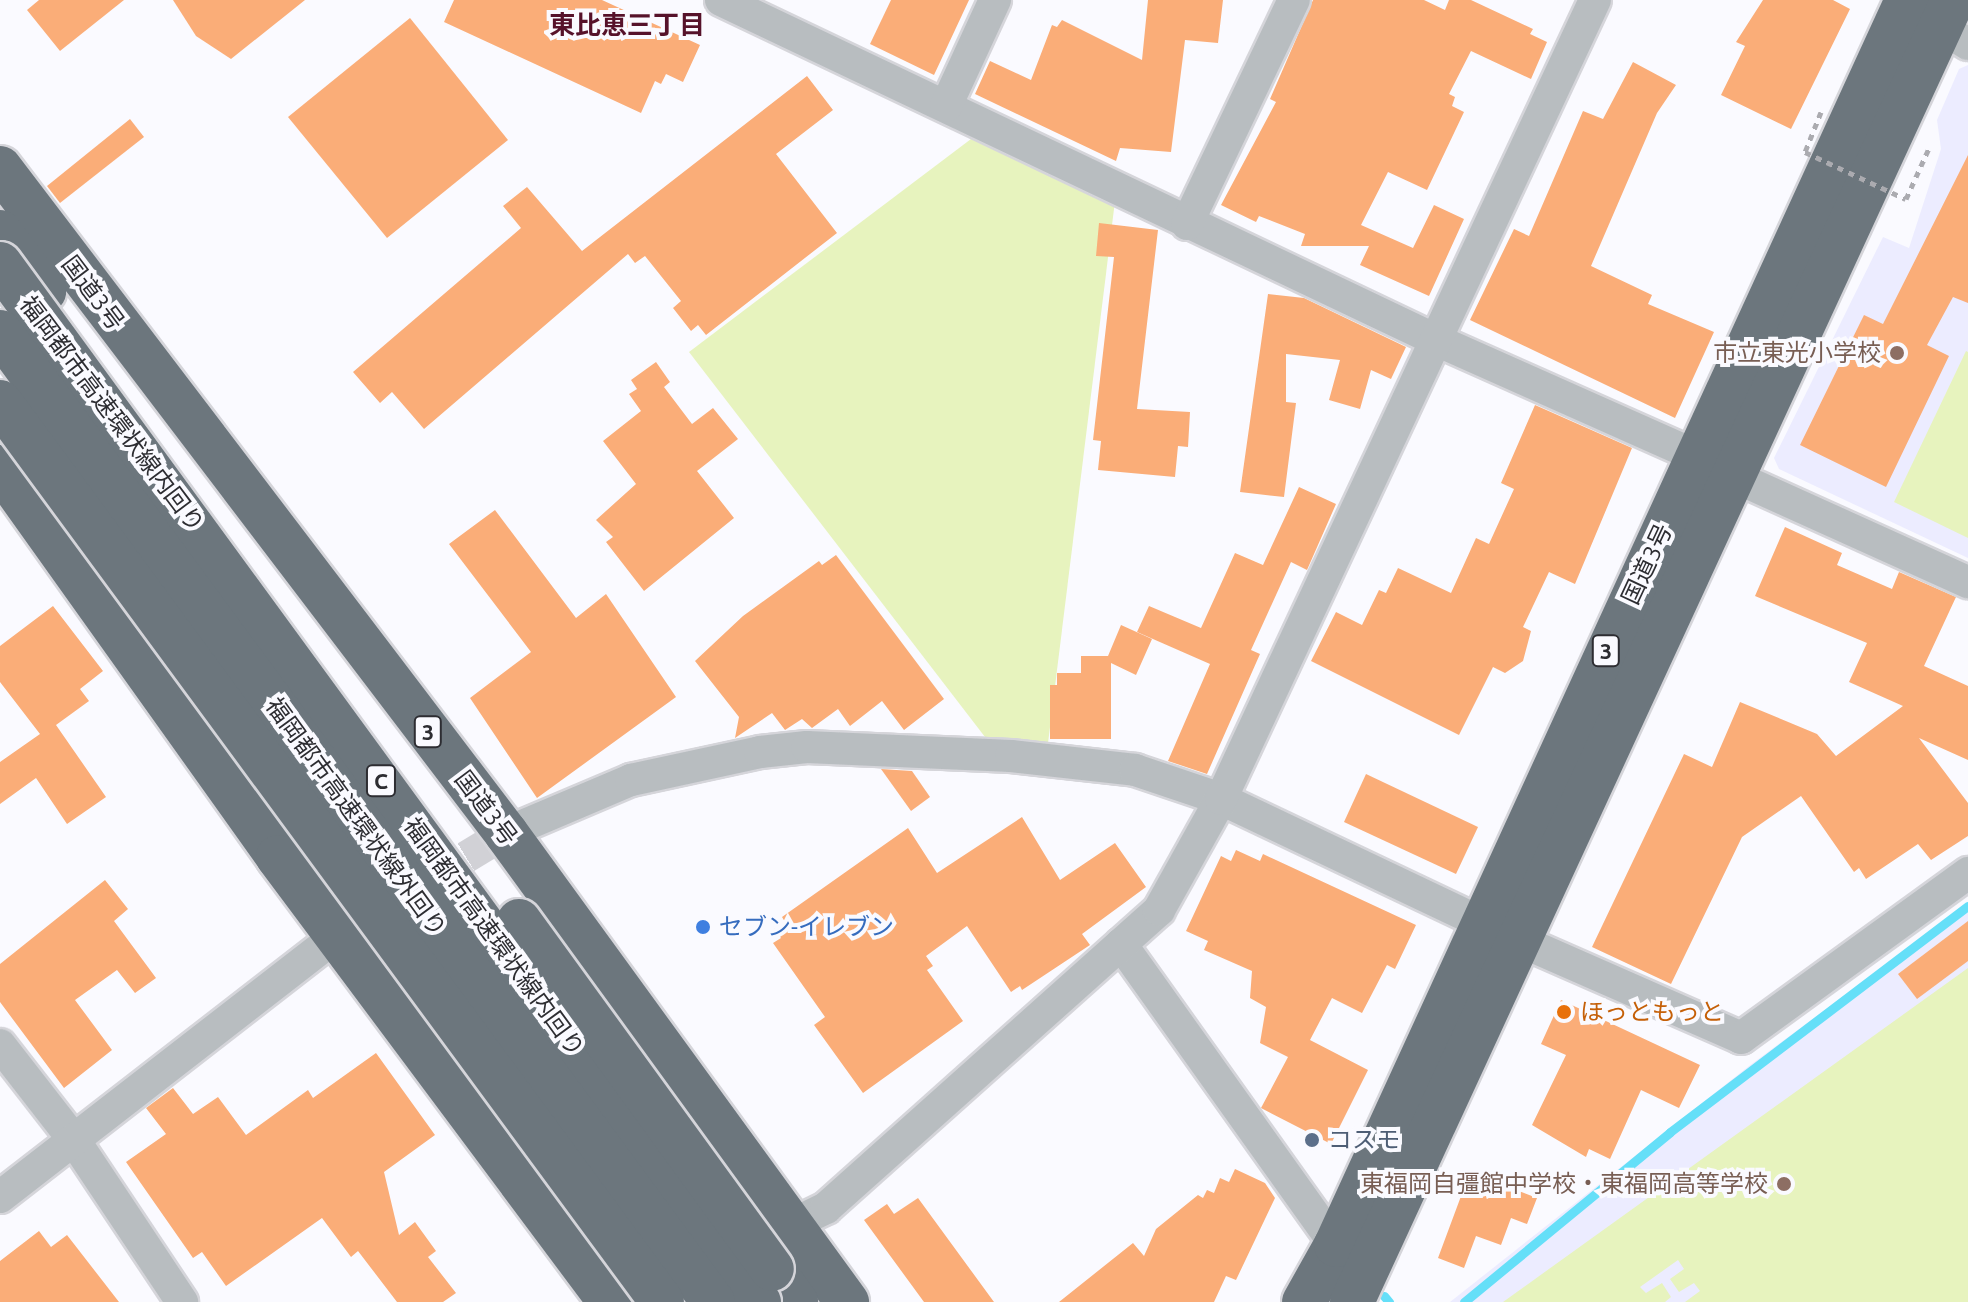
<!DOCTYPE html>
<meta charset="utf-8">
<style>
body{margin:0}
#map{position:relative;width:1968px;height:1302px;overflow:hidden;background:#fafaff;font-family:Ubuntu,"Noto Sans JP",sans-serif}
div>[style]{position:absolute}
[style*='--x']{left:calc(var(--x)*1px);top:calc(var(--y)*1px);width:calc(var(--w)*1px);rotate:calc(var(--a)*1deg)}
.built>*{inset:0;background:#ececff}
.green>*{inset:0;background:#e7f3be}
.stream>*{height:9px;margin:-4.5px;padding:0 4.5px;transform-origin:4.5px;border-radius:4.5px;background:#65dff8}
.building>*{inset:0;background:#faad78}
.minor-tunnel>*{height:32px;margin-top:-16px;transform-origin:0;background:repeating-linear-gradient(90deg,#d1d1d6 0 32px,transparent 0 48px)}
.roads{filter:drop-shadow(2px 0 #d5d5da) drop-shadow(-2px 0 #d5d5da) drop-shadow(0 2px #d5d5da) drop-shadow(0 -2px #d5d5da)}
.minor>*{height:32px;margin:-16px;padding:0 16px;transform-origin:16px;border-radius:16px;background:#b8bdc0}
.highway>*{height:44px;margin:-22px;padding:0 22px;transform-origin:22px;border-radius:22px;background:#6c767d}
.path-bridge>*{height:5px;margin-top:-2.5px;transform-origin:0;background:repeating-linear-gradient(90deg,#ababb0 0 6px,transparent 0 12px)}
.bridges{filter:drop-shadow(2px 0 #d5d5da) drop-shadow(-2px 0 #d5d5da) drop-shadow(0 2px #d5d5da) drop-shadow(0 -2px #d5d5da)}
.highway-bridge>*{height:44px;margin:-22px;padding:0 22px;transform-origin:22px;border-radius:22px;background:#6c767d}
.dots>*{width:22px;height:22px;translate:-50% -50%;box-sizing:border-box;border:4px solid #fafaff;border-radius:50%}
span{translate:-50% -50%;white-space:nowrap;text-align:center;line-height:1.15;-webkit-text-stroke:8px #fafaff;paint-order:stroke}
.shield-label span{padding:2px 6px;background:#fafaff;border:2px solid;border-radius:6px;-webkit-text-stroke-width:0}
.shield-label{font-size:22px;color:#2d2d32;font-weight:700}
.street-label{font-size:24px;color:#2d2d32}
.education-label{font-size:24px;color:#785e54}
.right{translate:-100% -50%;text-align:right}
.shop-label{font-size:24px;color:#366cbe}
.left{translate:0 -50%;text-align:left}
.food-label{font-size:24px;color:#c56008}
.service-label{font-size:24px;color:#4e5e75}
.neighbourhood-label{font-size:26px;color:#56122a;font-weight:700}
</style>
<div id="map">
<div class="built">
<div style="clip-path:polygon(1968px 65px,1968px 558px,1779px 469px,1774px 458px,1883px 237px,1909px 248px,1941px 149px,1937px 120px,1959px 69px)"></div>
<div style="clip-path:polygon(1968px 904px,1968px 1302px,1450px 1302px,1749px 1066px)"></div>
</div>
<div class="green">
<div style="clip-path:polygon(975px 136px,1115px 201px,1048px 743px,985px 737px,689px 352px)"></div>
<div style="clip-path:polygon(1966px 351px,1968px 352px,1968px 538px,1894px 502px)"></div>
<div style="clip-path:polygon(1968px 968px,1968px 1302px,1685px 1302px,1700px 1291px,1694px 1283px,1679px 1292px,1670px 1279px,1684px 1269px,1678px 1260px,1640px 1287px,1646px 1293px,1662px 1283px,1671px 1297px,1665px 1302px,1503px 1302px)"></div>
</div>
<div class="stream">
<div style="--x:1384;--y:1296;--w:8;--a:50"></div>
<div style="--x:1464;--y:1302;--w:267;--a:-39.5"></div>
<div style="--x:1670;--y:1132;--w:374;--a:-37.2"></div>
</div>
<div class="building">
<div style="clip-path:polygon(39px 0,124px 0,60px 51px,27px 10px)"></div>
<div style="clip-path:polygon(173px 0,305px 0,231px 59px,196px 36px)"></div>
<div style="clip-path:polygon(454px 0,602px 0,700px 45px,683px 82px,666px 74px,661px 84px,655px 81px,641px 113px,444px 22px)"></div>
<div style="clip-path:polygon(891px 0,969px 0,934px 75px,870px 44px)"></div>
<div style="clip-path:polygon(1148px 0,1223px 0,1218px 43px,1185px 40px,1171px 152px,1120px 148px,1116px 161px,975px 94px,990px 61px,1031px 80px,1052px 25px,1057px 27px,1062px 20px,1142px 60px)"></div>
<div style="clip-path:polygon(1313px 0,1424px 0,1445px 10px,1449px 0,1471px 0,1533px 29px,1530px 34px,1547px 42px,1531px 79px,1471px 51px,1449px 94px,1455px 97px,1452px 106px,1464px 112px,1427px 190px,1388px 172px,1361px 225px,1413px 248px,1434px 205px,1464px 219px,1429px 296px,1360px 265px,1369px 246px,1301px 246px,1305px 234px,1259px 216px,1256px 222px,1221px 205px,1276px 102px,1270px 99px)"></div>
<div style="clip-path:polygon(1763px 0,1833px 0,1850px 9px,1791px 129px,1721px 95px,1745px 46px,1736px 42px)"></div>
<div style="clip-path:polygon(410px 18px,508px 140px,387px 238px,288px 117px)"></div>
<div style="clip-path:polygon(1633px 62px,1676px 85px,1657px 113px,1591px 266px,1652px 295px,1648px 304px,1714px 332px,1675px 418px,1470px 320px,1514px 229px,1529px 236px,1583px 111px,1603px 119px)"></div>
<div style="clip-path:polygon(807px 76px,833px 110px,776px 154px,837px 233px,706px 335px,698px 325px,691px 331px,673px 308px,681px 301px,645px 256px,635px 263px,628px 254px,424px 429px,392px 392px,380px 403px,353px 372px,521px 228px,503px 206px,527px 187px,582px 251px)"></div>
<div style="clip-path:polygon(130px 119px,144px 137px,60px 203px,47px 186px)"></div>
<div style="clip-path:polygon(1968px 155px,1968px 303px,1953px 297px,1927px 345px,1949px 356px,1886px 487px,1800px 445px,1864px 315px,1883px 324px)"></div>
<div style="clip-path:polygon(1099px 223px,1158px 230px,1137px 409px,1190px 412px,1188px 447px,1178px 446px,1175px 477px,1098px 470px,1101px 441px,1093px 440px,1114px 257px,1096px 256px)"></div>
<div style="clip-path:polygon(1268px 294px,1304px 298px,1406px 347px,1391px 379px,1371px 370px,1360px 409px,1329px 400px,1340px 360px,1286px 354px,1286px 402px,1296px 403px,1284px 497px,1240px 492px)"></div>
<div style="clip-path:polygon(656px 362px,670px 382px,664px 387px,692px 424px,713px 408px,738px 439px,697px 471px,734px 518px,644px 591px,606px 542px,613px 537px,596px 520px,636px 484px,603px 441px,641px 411px,629px 394px,637px 389px,631px 380px)"></div>
<div style="clip-path:polygon(1535px 405px,1632px 448px,1575px 584px,1549px 572px,1523px 627px,1531px 631px,1523px 661px,1505px 673px,1493px 667px,1459px 735px,1311px 661px,1336px 612px,1362px 625px,1379px 590px,1386px 593px,1398px 568px,1451px 593px,1476px 538px,1489px 544px,1514px 489px,1501px 483px)"></div>
<div style="clip-path:polygon(1299px 487px,1336px 504px,1307px 570px,1291px 562px,1251px 650px,1260px 654px,1207px 774px,1168px 761px,1210px 664px,1137px 632px,1149px 606px,1201px 628px,1235px 553px,1263px 565px)"></div>
<div style="clip-path:polygon(495px 510px,576px 618px,606px 594px,676px 697px,537px 798px,470px 698px,531px 652px,449px 544px)"></div>
<div style="clip-path:polygon(1785px 527px,1842px 553px,1837px 565px,1892px 589px,1899px 572px,1956px 597px,1924px 666px,1968px 686px,1968px 760px,1919px 738px,1968px 803px,1968px 836px,1931px 860px,1918px 844px,1866px 879px,1859px 868px,1854px 872px,1801px 796px,1742px 837px,1671px 984px,1592px 947px,1684px 754px,1712px 767px,1740px 702px,1817px 734px,1836px 756px,1903px 706px,1849px 682px,1867px 643px,1755px 596px)"></div>
<div style="clip-path:polygon(836px 555px,944px 699px,904px 730px,882px 701px,850px 726px,838px 709px,812px 728px,802px 719px,785px 730px,772px 713px,735px 738px,739px 717px,695px 661px,743px 616px,819px 561px,822px 565px)"></div>
<div style="clip-path:polygon(53px 606px,103px 671px,80px 689px,89px 701px,56px 725px,106px 797px,67px 824px,36px 778px,0 804px,0 762px,40px 734px,0 682px,0 646px)"></div>
<div style="clip-path:polygon(1121px 625px,1152px 639px,1136px 675px,1111px 663px,1111px 739px,1050px 739px,1050px 685px,1057px 685px,1057px 673px,1081px 673px,1081px 656px,1108px 656px)"></div>
<div style="clip-path:polygon(881px 769px,912px 771px,930px 797px,911px 811px)"></div>
<div style="clip-path:polygon(1366px 774px,1478px 827px,1456px 874px,1344px 822px)"></div>
<div style="clip-path:polygon(1022px 817px,1060px 880px,1115px 843px,1146px 887px,1082px 934px,1090px 945px,1022px 990px,1020px 986px,1011px 992px,967px 926px,926px 956px,933px 966px,927px 970px,963px 1021px,863px 1093px,814px 1025px,825px 1017px,773px 943px,781px 938px,774px 929px,785px 922px,782px 917px,908px 828px,937px 873px)"></div>
<div style="clip-path:polygon(1236px 850px,1260px 861px,1263px 854px,1416px 925px,1395px 969px,1387px 965px,1362px 1013px,1332px 998px,1310px 1040px,1368px 1070px,1331px 1144px,1261px 1108px,1288px 1057px,1260px 1043px,1266px 1007px,1250px 998px,1252px 971px,1204px 950px,1208px 941px,1186px 931px,1221px 856px,1231px 861px)"></div>
<div style="clip-path:polygon(105px 880px,128px 909px,114px 921px,156px 978px,135px 993px,117px 970px,75px 1000px,112px 1050px,64px 1088px,0 1002px,0 964px)"></div>
<div style="clip-path:polygon(1968px 921px,1968px 961px,1917px 999px,1898px 974px)"></div>
<div style="clip-path:polygon(1561px 1000px,1700px 1065px,1679px 1108px,1641px 1090px,1610px 1159px,1589px 1149px,1586px 1157px,1532px 1125px,1566px 1055px,1541px 1044px)"></div>
<div style="clip-path:polygon(376px 1053px,435px 1135px,384px 1172px,399px 1235px,415px 1222px,436px 1251px,428px 1257px,456px 1293px,443px 1302px,397px 1302px,358px 1251px,351px 1257px,322px 1218px,226px 1286px,202px 1252px,193px 1258px,126px 1162px,166px 1134px,146px 1108px,173px 1088px,193px 1114px,218px 1097px,246px 1135px,308px 1090px,313px 1098px)"></div>
<div style="clip-path:polygon(1235px 1169px,1265px 1183px,1275px 1198px,1236px 1280px,1226px 1276px,1214px 1302px,1059px 1302px,1133px 1243px,1144px 1256px,1156px 1229px,1198px 1195px,1203px 1198px,1207px 1190px,1214px 1193px,1220px 1178px,1229px 1182px)"></div>
<div style="clip-path:polygon(1470px 1172px,1537px 1198px,1527px 1224px,1511px 1218px,1501px 1245px,1476px 1236px,1464px 1268px,1438px 1258px)"></div>
<div style="clip-path:polygon(918px 1198px,994px 1302px,924px 1302px,864px 1220px,887px 1204px,894px 1214px)"></div>
<div style="clip-path:polygon(39px 1231px,51px 1247px,67px 1235px,119px 1302px,0 1302px,0 1261px)"></div>
</div>
<div class="minor-tunnel">
<div style="--x:425;--y:882;--w:95;--a:-31.2"></div>
</div>
<div class="roads">
<div class="minor">
<div style="--x:721;--y:0;--w:792;--a:25.43"></div>
<div style="--x:1436;--y:340;--w:285;--a:24"></div>
<div style="--x:1923;--y:16;--w:53;--a:31.9"></div>
<div style="--x:946;--y:106;--w:117;--a:-65.2"></div>
<div style="--x:1187;--y:224;--w:248;--a:-64.5"></div>
<div style="--x:1735;--y:477;--w:256;--a:24.3"></div>
<div style="--x:506;--y:833;--w:136;--a:-23"></div>
<div style="--x:631;--y:780;--w:132;--a:-12.2"></div>
<div style="--x:760;--y:752;--w:47;--a:-6.1"></div>
<div style="--x:807;--y:747;--w:204;--a:2.5"></div>
<div style="--x:1011;--y:756;--w:125;--a:6.4"></div>
<div style="--x:1135;--y:770;--w:91;--a:18.6"></div>
<div style="--x:1221;--y:799;--w:327;--a:25.4"></div>
<div style="--x:1516;--y:939;--w:246;--a:23.7"></div>
<div style="--x:1741;--y:1038;--w:281;--a:-36"></div>
<div style="--x:1121;--y:944;--w:370;--a:54.5"></div>
<div style="--x:0;--y:1045;--w:120;--a:52.1"></div>
<div style="--x:74;--y:1140;--w:195;--a:56.3"></div>
<div style="--x:0;--y:1197;--w:426;--a:-37.8"></div>
<div style="--x:793;--y:1224;--w:37;--a:-26"></div>
<div style="--x:826;--y:1208;--w:447;--a:-41.8"></div>
<div style="--x:1159;--y:910;--w:127;--a:-60.8"></div>
<div style="--x:1221;--y:799;--w:882;--a:-64.92"></div>
</div>
<div class="highway">
<div style="--x:0;--y:168;--w:836;--a:52.73"></div>
<div style="--x:506;--y:833;--w:580;--a:53.98"></div>
<div style="--x:0;--y:232;--w:74;--a:53.3"></div>
<div style="--x:0;--y:467;--w:479;--a:54.5"></div>
<div style="--x:278;--y:857;--w:555;--a:53.27"></div>
<div style="--x:772;--y:1269;--w:41;--a:54"></div>
<div style="--x:1304;--y:1302;--w:65;--a:-60.7"></div>
<div style="--x:1336;--y:1245;--w:1370;--a:-65.36"></div>
<div style="--x:1352;--y:1302;--w:1434;--a:-65.22"></div>
</div>
</div>
<div class="path-bridge">
<div style="--x:1821;--y:112;--w:43;--a:111.8"></div>
<div style="--x:1805;--y:152;--w:111;--a:25"></div>
<div style="--x:1906;--y:199;--w:56;--a:-65.7"></div>
</div>
<div class="bridges">
<div class="highway-bridge">
<div style="--x:0;--y:264;--w:1286;--a:53.83"></div>
<div style="--x:0;--y:332;--w:1204;--a:53.68"></div>
<div style="--x:0;--y:402;--w:1117;--a:53.66"></div>
<div style="--x:519;--y:921;--w:430;--a:54"></div>
</div>
</div>
<div class="dots">
<div style="left:1897px;top:353px;background:#8d6e63"></div>
<div style="left:703px;top:927px;background:#3f7fe0"></div>
<div style="left:1564px;top:1012px;background:#e8710a"></div>
<div style="left:1312px;top:1140px;background:#5c6f8a"></div>
<div style="left:1784px;top:1184px;background:#8d6e63"></div>
</div>
<div class="shield-label">
<span style="left:1606px;top:651px">3</span>
<span style="left:428px;top:732px">3</span>
<span style="left:381px;top:781px">C</span>
</div>
<div class="street-label">
<span style="left:93px;top:293px;rotate:53deg">国道3号</span>
<span style="left:112px;top:414px;rotate:53deg">福岡都市高速環状線内回り</span>
<span style="left:1647px;top:564px;rotate:-65deg">国道3号</span>
<span style="left:486px;top:808px;rotate:53deg">国道3号</span>
<span style="left:356px;top:817px;rotate:54deg">福岡都市高速環状線外回り</span>
<span style="left:494px;top:937px;rotate:54deg">福岡都市高速環状線内回り</span>
</div>
<div class="education-label">
<span class="right" style="left:1881px;top:353px">市立東光小学校</span>
<span class="right" style="left:1768px;top:1184px">東福岡自彊館中学校・東福岡高等学校</span>
</div>
<div class="shop-label">
<span class="left" style="left:719px;top:927px">セブン-イレブン</span>
</div>
<div class="food-label">
<span class="left" style="left:1580px;top:1012px">ほっともっと</span>
</div>
<div class="service-label">
<span class="left" style="left:1328px;top:1140px">コスモ</span>
</div>
<div class="neighbourhood-label">
<span style="left:627px;top:25px">東比恵三丁目</span>
</div>
</div>
